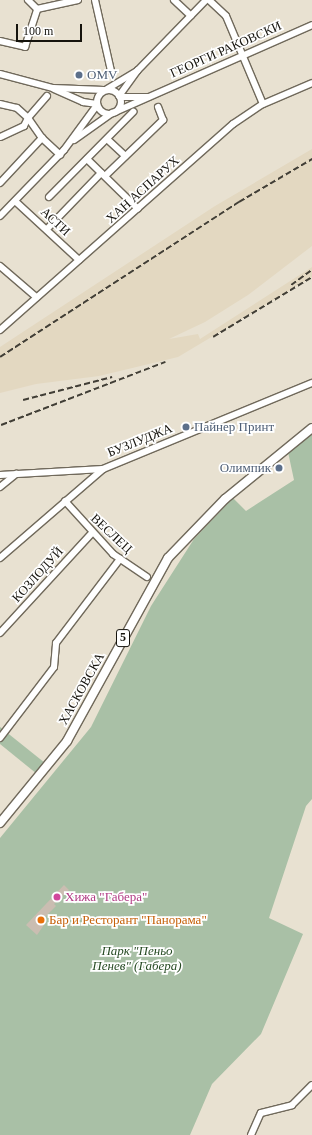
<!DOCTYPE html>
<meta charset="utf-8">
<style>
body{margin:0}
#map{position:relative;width:312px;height:1135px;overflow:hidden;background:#e8e1d1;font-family:Georgia,serif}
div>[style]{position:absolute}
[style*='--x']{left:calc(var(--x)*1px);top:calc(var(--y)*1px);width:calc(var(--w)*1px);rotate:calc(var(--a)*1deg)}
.built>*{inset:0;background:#e3d8c1}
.green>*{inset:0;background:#a9c0a6}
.building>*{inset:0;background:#cabdb1}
.roads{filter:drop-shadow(1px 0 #70695b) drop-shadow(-1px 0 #70695b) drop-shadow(0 1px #70695b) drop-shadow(0 -1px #70695b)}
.minor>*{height:6px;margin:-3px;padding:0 3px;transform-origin:3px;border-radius:3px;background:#fff}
.minor>.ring{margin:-3px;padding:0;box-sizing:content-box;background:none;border:6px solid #fff;border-radius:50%}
.major>*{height:8px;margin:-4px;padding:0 4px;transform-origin:4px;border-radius:4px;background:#fff}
.rail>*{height:1.5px;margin-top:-0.75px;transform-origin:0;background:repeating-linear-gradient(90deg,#413e36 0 6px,transparent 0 9px)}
.dots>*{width:11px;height:11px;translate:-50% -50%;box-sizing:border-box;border:2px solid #fff;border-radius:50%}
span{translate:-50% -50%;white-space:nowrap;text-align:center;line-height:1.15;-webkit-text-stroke:3.5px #fff;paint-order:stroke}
.shield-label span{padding:1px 3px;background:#fff;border:1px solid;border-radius:3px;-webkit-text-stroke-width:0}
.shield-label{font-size:12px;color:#15130d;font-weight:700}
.street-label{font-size:13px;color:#15130d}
.service-label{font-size:13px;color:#4e5e75}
.left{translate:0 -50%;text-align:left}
.right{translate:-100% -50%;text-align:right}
.hotel-label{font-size:13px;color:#b23c85}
.food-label{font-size:13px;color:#c56008}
.park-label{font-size:13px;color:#274b24;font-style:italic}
.scale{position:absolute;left:16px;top:24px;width:66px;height:18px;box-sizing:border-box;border:2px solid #15130d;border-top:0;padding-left:5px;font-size:12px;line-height:14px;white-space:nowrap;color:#15130d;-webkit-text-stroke:3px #fff;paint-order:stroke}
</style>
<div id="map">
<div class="built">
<div style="clip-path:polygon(312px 149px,312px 246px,248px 295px,205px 322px,169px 339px,198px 334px,200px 339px,312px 267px,312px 277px,178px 357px,99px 376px,36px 384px,0 393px,0 347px,215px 206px)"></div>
</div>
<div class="green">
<div style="clip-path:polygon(312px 430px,312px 799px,306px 806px,269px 918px,303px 934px,261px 1034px,212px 1084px,190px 1135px,0 1135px,0 838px,91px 727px,151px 606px,194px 539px,233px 498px,246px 511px,294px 480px,288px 452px)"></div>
<div style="clip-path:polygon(0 727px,45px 763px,37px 774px,0 744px)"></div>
</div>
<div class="building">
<div style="clip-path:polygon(64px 885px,69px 890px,54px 904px,56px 906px,43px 919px,46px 922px,37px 935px,26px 925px)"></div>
</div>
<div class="roads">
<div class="minor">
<div style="--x:28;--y:0;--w:13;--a:45"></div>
<div style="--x:95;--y:0;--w:73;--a:77.3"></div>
<div style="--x:174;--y:0;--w:23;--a:43"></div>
<div style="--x:209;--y:0;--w:23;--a:43"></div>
<div style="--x:226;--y:16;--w:95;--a:67.2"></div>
<div style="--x:37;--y:9;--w:42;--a:-12.4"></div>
<div style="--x:0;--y:41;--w:26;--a:13"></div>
<div style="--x:25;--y:47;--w:40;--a:-72"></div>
<div style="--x:0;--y:74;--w:55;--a:14.8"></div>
<div style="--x:53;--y:88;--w:51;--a:2.2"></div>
<div style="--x:54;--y:89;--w:32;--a:24"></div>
<div style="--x:83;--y:102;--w:14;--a:8"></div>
<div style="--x:107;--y:89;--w:35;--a:-31"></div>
<div class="ring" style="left:97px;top:90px;width:18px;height:18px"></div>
<div style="--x:47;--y:96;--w:29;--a:131"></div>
<div style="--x:28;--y:118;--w:24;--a:55"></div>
<div style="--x:42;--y:138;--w:25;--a:43"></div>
<div style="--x:119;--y:96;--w:32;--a:-54"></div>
<div style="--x:138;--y:70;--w:98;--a:-45.8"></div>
<div style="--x:120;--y:97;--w:28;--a:0"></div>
<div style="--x:0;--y:104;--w:17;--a:13"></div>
<div style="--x:17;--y:108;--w:15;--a:42"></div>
<div style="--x:28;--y:118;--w:9;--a:117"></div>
<div style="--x:24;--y:126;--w:26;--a:155"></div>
<div style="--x:115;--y:112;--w:215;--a:-23.8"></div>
<div style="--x:107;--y:139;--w:25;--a:43"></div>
<div style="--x:74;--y:140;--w:47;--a:-35.4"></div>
<div style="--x:87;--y:159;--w:71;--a:44.4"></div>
<div style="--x:105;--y:176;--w:81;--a:-44"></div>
<div style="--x:163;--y:120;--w:14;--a:-111"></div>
<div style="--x:0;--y:183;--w:62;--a:-47"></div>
<div style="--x:49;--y:197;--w:120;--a:-45.3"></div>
<div style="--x:15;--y:201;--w:87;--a:42.7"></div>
<div style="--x:0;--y:216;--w:92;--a:-45.9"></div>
<div style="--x:64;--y:150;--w:56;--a:-53.7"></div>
<div style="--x:47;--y:229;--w:78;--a:-46"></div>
<div style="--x:0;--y:266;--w:48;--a:40.7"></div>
<div style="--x:0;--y:330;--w:311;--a:-41.5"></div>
<div style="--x:233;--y:124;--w:36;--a:-34"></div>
<div style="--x:263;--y:104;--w:53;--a:-23.2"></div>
<div style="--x:0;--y:475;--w:103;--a:-3.3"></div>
<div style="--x:0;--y:487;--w:21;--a:-39"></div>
<div style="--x:65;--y:501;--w:72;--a:47.8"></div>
<div style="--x:113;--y:554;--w:41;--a:34.1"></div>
<div style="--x:0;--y:558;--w:136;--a:-40.8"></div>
<div style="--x:103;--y:469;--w:226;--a:-22.4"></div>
<div style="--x:0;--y:633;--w:136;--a:-47.4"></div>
<div style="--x:0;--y:738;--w:89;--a:-52.7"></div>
<div style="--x:54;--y:667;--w:24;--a:-85"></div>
<div style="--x:56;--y:643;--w:106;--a:-52.7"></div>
<div style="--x:251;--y:1135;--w:24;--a:-66"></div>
<div style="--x:261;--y:1113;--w:32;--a:-14"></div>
<div style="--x:292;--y:1105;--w:28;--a:-45"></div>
</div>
<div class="major">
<div style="--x:0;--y:823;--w:106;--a:-50.7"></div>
<div style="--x:67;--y:741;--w:209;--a:-61.1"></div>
<div style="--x:168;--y:558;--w:82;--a:-46"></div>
<div style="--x:225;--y:499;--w:112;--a:-39.2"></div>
</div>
</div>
<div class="rail">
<div style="--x:291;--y:285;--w:26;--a:-36"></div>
<div style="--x:213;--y:337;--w:116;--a:-31.2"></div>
<div style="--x:0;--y:357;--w:285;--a:-33"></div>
<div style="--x:239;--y:202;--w:85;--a:-30.5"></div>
<div style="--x:23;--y:400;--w:92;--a:-14.5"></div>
<div style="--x:1;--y:425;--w:176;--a:-21"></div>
</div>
<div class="dots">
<div style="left:79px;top:75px;background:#5c6f8a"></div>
<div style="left:186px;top:427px;background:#5c6f8a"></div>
<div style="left:279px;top:468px;background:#5c6f8a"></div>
<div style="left:57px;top:897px;background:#d1479c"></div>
<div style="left:41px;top:920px;background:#e8710a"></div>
</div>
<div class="shield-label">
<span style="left:123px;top:638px">5</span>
</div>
<div class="street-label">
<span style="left:226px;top:50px;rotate:-24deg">ГЕОРГИ РАКОВСКИ</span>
<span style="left:143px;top:190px;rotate:-42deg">ХАН АСПАРУХ</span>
<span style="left:55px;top:222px;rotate:43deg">АСТИ</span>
<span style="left:140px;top:441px;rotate:-22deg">БУЗЛУДЖА</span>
<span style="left:111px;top:534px;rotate:43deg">ВЕСЛЕЦ</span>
<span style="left:38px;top:575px;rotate:-48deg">КОЗЛОДУЙ</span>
<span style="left:82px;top:689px;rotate:-61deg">ХАСКОВСКА</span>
</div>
<div class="service-label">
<span class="left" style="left:87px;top:75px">OMV</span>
<span class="left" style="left:194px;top:427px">Пайнер Принт</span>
<span class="right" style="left:271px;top:468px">Олимпик</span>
</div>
<div class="hotel-label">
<span class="left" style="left:65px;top:897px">Хижа "Габера"</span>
</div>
<div class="food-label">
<span class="left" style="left:49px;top:920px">Бар и Ресторант "Панорама"</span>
</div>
<div class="park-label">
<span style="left:137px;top:959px">Парк "Пеньо<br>Пенев" (Габера)</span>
</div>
<div class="scale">100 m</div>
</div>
